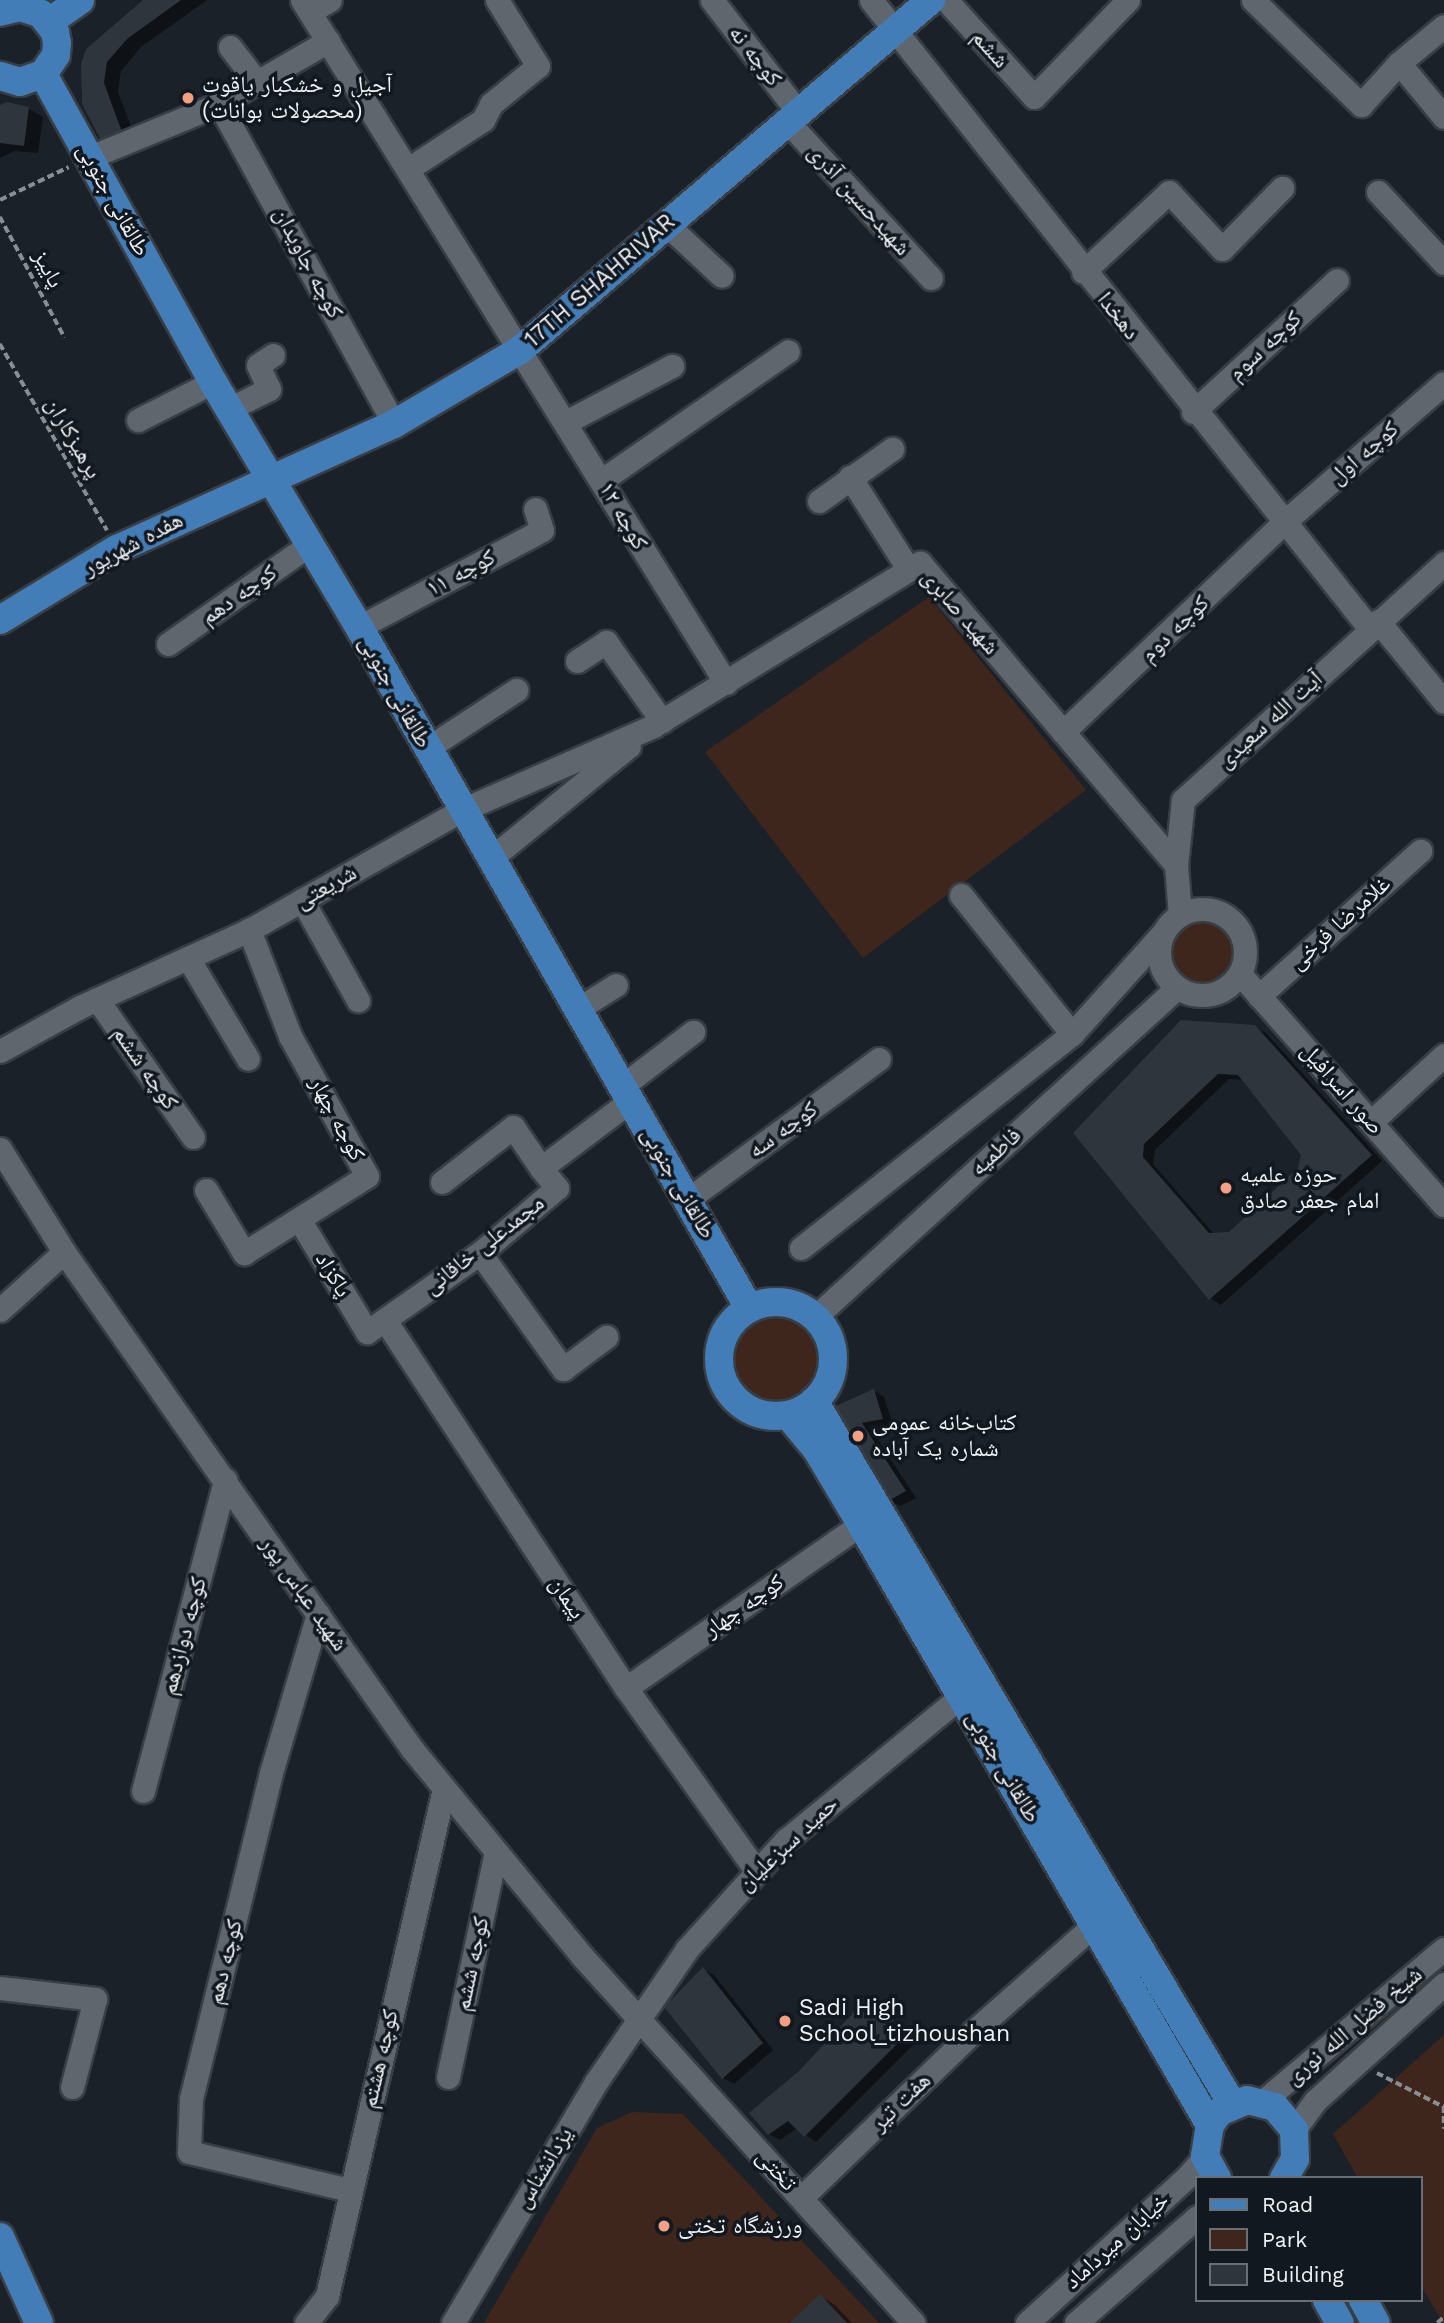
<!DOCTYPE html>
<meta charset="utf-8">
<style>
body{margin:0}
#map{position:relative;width:1444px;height:2323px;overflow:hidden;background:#1b2128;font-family:"Work Sans","Noto Naskh Arabic",sans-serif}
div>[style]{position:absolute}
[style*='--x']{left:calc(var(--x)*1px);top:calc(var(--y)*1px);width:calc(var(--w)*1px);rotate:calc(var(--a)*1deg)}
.green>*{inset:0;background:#3f261d}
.round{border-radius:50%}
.shadow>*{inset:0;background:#0007}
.building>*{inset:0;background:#2f353c}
.path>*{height:3.5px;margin-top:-1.75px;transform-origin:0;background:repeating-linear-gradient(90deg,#898e94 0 7px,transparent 0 10.5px)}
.roads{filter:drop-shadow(2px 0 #393e44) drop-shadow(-2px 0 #393e44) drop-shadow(0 2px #393e44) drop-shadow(0 -2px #393e44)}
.minor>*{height:23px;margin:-11.5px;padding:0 11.5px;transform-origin:11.5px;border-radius:11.5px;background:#5f666e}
.minor>.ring{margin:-11.5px;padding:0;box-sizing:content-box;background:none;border:23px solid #5f666e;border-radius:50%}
.major>*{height:28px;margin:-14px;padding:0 14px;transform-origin:14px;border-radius:14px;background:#437db7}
.major>.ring{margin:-14px;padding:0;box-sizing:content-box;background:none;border:28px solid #437db7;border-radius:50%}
.dots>*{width:19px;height:19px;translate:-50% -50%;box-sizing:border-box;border:4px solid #12181f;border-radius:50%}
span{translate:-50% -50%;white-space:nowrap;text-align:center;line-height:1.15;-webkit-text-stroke:7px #12181f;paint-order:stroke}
.street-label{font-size:23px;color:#eef2f7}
.poi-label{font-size:23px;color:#eef2f7}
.left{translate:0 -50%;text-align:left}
.legend{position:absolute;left:1195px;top:2176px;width:228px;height:126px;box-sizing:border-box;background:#12181f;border:2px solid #6a6f75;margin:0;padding:9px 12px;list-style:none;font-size:21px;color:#eef2f7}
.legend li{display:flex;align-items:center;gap:14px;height:35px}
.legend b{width:35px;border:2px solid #6a6f75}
</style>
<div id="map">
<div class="green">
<div style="clip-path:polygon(929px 597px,1086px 790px,863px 958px,705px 752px)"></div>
<div class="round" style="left:1172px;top:922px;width:62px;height:62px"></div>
<div class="round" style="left:731px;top:1313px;width:88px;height:88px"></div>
<div style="clip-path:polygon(1444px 2035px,1444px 2323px,1443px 2323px,1421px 2286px,1421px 2178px,1358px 2178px,1333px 2134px)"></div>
<div style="clip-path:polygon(632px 2112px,683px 2114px,879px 2323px,484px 2323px,597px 2128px)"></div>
</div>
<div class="shadow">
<div style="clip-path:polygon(149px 0,207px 0,141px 47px,121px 71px,118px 92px,136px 140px,103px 140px,81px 94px,88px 50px)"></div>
<div style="clip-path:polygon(0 107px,28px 108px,43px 117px,38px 153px,15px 151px,0 158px)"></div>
<div style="clip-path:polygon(evenodd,1254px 1027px,1266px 1033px,1382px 1161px,1221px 1305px,1210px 1298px,1075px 1133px,1254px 1027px,1229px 1079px,1244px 1080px,1303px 1155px,1299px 1169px,1229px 1234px,1214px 1234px,1153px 1164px,1155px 1150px,1229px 1079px)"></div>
<div style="clip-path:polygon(874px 1391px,884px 1397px,893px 1425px,871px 1429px,916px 1498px,900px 1506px,889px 1500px,833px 1409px)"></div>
<div style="clip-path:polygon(703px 1969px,714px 1975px,773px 2050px,734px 2084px,723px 2078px,667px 2007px)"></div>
<div style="clip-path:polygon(870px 1997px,917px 2041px,816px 2142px,797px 2128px,780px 2140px,769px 2134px)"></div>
<div style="clip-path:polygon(820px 2296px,835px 2305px,852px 2323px,793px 2323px)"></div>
</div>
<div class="building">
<div style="clip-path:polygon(143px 0,181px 0,127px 39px,107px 62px,104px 83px,122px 132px,102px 142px,82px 104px,81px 64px,86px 49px)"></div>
<div style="clip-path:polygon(7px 102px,29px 107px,24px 146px,0 143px,0 105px)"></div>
<div style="clip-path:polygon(evenodd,1181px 1020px,1255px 1025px,1372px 1155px,1209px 1300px,1073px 1133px,1181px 1020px,1218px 1074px,1238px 1075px,1301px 1155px,1298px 1168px,1229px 1232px,1209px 1233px,1143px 1157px,1144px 1144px,1218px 1074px)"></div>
<div style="clip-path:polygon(874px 1389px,883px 1419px,862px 1423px,906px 1491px,888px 1501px,831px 1408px)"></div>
<div style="clip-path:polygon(703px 1967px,763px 2043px,722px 2079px,664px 2007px)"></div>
<div style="clip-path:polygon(870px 1995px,907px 2034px,804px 2137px,788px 2121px,768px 2135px,749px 2113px,799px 2071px)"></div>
<div style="clip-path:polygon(820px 2294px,847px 2323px,790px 2323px)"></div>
</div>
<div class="path">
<div style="--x:0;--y:200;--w:76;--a:-25.6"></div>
<div style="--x:0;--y:217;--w:137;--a:61.8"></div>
<div style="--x:0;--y:344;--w:215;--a:60.1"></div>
<div style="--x:1377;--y:2073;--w:75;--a:26.9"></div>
<div style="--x:1444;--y:2106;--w:23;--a:90"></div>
<div style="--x:1437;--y:2323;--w:9;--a:-41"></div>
</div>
<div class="roads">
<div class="minor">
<div style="--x:302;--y:0;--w:804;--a:58.17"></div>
<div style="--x:712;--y:0;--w:141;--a:52.5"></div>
<div style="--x:871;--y:0;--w:803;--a:51.57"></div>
<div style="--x:946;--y:0;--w:131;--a:47.8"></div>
<div style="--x:1034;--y:97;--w:135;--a:-45.9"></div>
<div style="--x:1253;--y:0;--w:151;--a:44.2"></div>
<div style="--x:1361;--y:105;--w:57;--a:-47.9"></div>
<div style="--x:310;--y:12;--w:23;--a:-31"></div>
<div style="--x:1444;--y:26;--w:58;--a:140.6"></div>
<div style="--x:1399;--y:63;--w:70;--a:50.2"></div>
<div style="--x:230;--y:47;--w:44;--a:52.4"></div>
<div style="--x:219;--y:104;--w:365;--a:61.3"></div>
<div style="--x:787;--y:121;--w:213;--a:47.5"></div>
<div style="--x:90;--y:157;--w:139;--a:-22.3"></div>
<div style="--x:219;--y:104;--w:126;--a:-30"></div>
<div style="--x:408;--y:169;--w:90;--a:-33.2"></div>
<div style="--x:483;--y:120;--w:18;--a:-63"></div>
<div style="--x:491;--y:104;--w:60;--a:-39"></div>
<div style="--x:538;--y:66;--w:78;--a:-121.8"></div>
<div style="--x:1378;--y:192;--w:97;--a:47.1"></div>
<div style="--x:666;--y:224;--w:76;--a:42.9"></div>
<div style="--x:1083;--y:272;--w:117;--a:-42.9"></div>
<div style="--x:1169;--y:192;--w:78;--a:47.1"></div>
<div style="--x:1222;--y:249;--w:86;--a:-45.5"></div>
<div style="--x:229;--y:409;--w:45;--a:-26.6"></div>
<div style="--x:269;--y:389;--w:26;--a:-115"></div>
<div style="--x:258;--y:365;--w:18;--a:-34"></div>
<div style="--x:1193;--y:412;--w:195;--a:-42.5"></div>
<div style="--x:138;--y:420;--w:84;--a:-26.9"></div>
<div style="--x:568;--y:421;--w:118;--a:-27.9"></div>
<div style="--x:850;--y:477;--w:110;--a:57.6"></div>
<div style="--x:602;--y:480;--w:226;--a:-34.7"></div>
<div style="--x:819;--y:501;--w:90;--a:-35.5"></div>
<div style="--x:1378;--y:621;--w:104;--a:50.8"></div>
<div style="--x:359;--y:627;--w:207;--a:-27.9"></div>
<div style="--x:542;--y:530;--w:22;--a:-108"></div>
<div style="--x:168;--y:644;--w:172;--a:-35.1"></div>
<div style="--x:577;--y:661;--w:35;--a:-33"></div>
<div style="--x:606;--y:642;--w:97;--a:54.7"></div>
<div style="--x:1063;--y:732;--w:303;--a:-43.5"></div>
<div style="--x:1283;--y:523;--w:213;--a:-41"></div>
<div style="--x:426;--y:749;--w:108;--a:-33.2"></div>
<div style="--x:490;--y:859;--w:179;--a:-39.1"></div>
<div style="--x:961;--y:895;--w:178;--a:51.4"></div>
<div style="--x:302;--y:900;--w:115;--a:60.8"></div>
<div class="ring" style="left:1159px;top:909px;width:63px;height:63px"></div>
<div style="--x:1180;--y:915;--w:50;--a:-94.6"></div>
<div style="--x:1176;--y:865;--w:65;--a:-83.9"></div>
<div style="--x:1183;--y:800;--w:353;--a:-42.2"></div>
<div style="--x:188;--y:958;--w:117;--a:59.3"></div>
<div style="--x:1240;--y:974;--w:308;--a:48.6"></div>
<div style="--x:1259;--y:996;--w:217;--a:-42"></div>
<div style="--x:97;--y:999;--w:168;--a:55.2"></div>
<div style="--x:576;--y:1010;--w:47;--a:-32"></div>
<div style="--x:0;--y:1051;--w:91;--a:-28.8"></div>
<div style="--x:80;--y:1007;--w:186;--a:-24.5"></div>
<div style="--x:249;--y:930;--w:244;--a:-29.4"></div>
<div style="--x:462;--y:810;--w:209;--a:-23.7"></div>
<div style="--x:653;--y:726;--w:313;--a:-31.4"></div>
<div style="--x:920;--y:563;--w:396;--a:49.7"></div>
<div style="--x:621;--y:1087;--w:91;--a:-37.4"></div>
<div style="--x:1371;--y:1122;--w:99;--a:-42.5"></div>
<div style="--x:0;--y:1149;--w:121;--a:58.1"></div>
<div style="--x:64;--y:1252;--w:607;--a:55"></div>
<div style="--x:412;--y:1749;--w:266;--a:50.6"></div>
<div style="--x:581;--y:1955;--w:496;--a:47.9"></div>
<div style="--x:442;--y:1182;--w:90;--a:-37.8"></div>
<div style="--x:513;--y:1127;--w:50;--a:55.7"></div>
<div style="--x:206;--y:1190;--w:74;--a:58.9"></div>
<div style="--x:244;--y:1253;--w:145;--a:-32"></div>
<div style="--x:367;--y:1176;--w:160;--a:-118.8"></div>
<div style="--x:290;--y:1036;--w:114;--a:-111.1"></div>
<div style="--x:687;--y:1200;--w:238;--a:-36.3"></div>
<div style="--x:299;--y:1219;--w:132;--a:59"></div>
<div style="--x:367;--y:1332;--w:138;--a:-35"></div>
<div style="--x:480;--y:1253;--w:101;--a:-40.2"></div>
<div style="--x:557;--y:1188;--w:26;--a:-129"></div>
<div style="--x:541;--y:1168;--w:111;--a:-37"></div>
<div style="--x:801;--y:1248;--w:345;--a:-38.3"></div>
<div style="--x:1072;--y:1034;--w:137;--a:-48"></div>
<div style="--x:480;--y:1253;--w:143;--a:54.4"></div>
<div style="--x:563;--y:1369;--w:54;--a:-36.7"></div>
<div style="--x:0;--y:1310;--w:86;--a:-42.2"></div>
<div style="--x:815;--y:1317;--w:489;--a:-42.3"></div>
<div style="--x:385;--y:1320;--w:440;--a:56.8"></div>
<div style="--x:626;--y:1688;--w:224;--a:54.5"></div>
<div style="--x:318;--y:1614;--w:166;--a:106.5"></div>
<div style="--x:271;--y:1773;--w:336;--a:103.8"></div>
<div style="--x:191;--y:2099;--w:53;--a:92.2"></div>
<div style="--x:189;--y:2152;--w:165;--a:13.3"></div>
<div style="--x:626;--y:1688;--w:287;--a:-34.9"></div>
<div style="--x:143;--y:1791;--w:322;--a:-75.2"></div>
<div style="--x:0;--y:1988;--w:96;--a:6.6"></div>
<div style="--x:95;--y:1999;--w:91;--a:104.6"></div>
<div style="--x:448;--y:2077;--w:230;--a:-78"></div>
<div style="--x:1262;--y:2102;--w:238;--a:-40.1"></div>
<div style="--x:1294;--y:2130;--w:36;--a:-54"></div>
<div style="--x:1315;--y:2101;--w:174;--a:-42.2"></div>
<div style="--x:801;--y:2198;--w:240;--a:-44"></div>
<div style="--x:974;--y:2031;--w:162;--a:-41.5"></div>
<div style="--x:306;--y:2323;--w:34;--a:-52"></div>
<div style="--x:327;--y:2296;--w:520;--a:-77.01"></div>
<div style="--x:453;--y:2323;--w:280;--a:-59.3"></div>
<div style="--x:596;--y:2082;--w:161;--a:-55.6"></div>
<div style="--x:687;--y:1949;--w:147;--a:-47.8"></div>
<div style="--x:786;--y:1840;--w:227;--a:-39.4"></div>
<div style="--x:1027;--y:2323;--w:217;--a:-42.4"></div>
<div style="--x:1187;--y:2177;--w:28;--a:-49"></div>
<div style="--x:1076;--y:2323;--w:161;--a:-41.2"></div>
</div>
<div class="major">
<div style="--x:0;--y:12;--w:21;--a:-14"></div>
<div style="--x:20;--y:7;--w:22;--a:18"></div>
<div style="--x:41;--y:14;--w:23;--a:52"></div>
<div style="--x:55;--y:32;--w:11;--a:80"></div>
<div style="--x:57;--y:43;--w:12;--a:95"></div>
<div style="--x:56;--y:55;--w:23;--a:124"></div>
<div style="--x:43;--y:74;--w:24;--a:161"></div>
<div style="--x:20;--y:82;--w:21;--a:-163"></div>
<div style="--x:49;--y:22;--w:38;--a:-35"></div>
<div style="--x:43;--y:74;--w:352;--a:61.1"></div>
<div style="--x:213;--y:382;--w:285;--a:59.2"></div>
<div style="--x:359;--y:627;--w:785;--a:60.2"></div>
<div style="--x:0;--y:620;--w:137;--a:-31.3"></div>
<div style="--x:117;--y:549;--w:304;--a:-24.3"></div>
<div style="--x:394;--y:424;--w:146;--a:-30.4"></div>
<div style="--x:520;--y:350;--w:540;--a:-40.42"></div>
<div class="ring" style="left:719px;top:1302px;width:86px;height:86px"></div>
<div style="--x:814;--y:1401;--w:818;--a:59.26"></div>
<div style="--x:788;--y:1415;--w:45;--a:50.4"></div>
<div style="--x:817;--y:1450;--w:86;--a:59.3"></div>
<div style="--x:861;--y:1524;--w:695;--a:59.86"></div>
<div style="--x:1217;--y:2178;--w:25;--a:-119"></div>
<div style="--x:1205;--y:2156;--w:31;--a:-81"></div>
<div style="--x:1210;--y:2125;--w:16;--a:-55"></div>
<div style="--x:1219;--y:2112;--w:30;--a:-23"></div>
<div style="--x:1247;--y:2100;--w:29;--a:14"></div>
<div style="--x:1275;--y:2107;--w:30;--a:50"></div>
<div style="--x:1294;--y:2130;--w:29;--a:88"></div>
<div style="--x:1295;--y:2159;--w:22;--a:120"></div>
<div style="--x:0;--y:2237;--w:94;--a:65.6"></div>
<div style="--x:1327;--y:2300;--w:26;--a:61"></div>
<div style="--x:1363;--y:2300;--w:26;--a:61"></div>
</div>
</div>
<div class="dots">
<div style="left:188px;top:98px;background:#f3a082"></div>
<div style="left:1226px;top:1188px;background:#f3a082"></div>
<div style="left:858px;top:1436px;background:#f3a082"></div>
<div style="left:785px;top:2021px;background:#f3a082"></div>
<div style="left:664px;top:2226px;background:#f3a082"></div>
</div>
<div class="street-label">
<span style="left:990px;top:49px;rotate:48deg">ششم</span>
<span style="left:755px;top:56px;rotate:52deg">کوچه نه</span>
<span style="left:113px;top:200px;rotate:61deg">طالقانی جنوبی</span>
<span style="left:859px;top:200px;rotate:48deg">شهیدحسین آذری</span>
<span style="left:308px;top:263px;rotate:62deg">کوچه جاویدان</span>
<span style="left:48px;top:269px;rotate:62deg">پاییز</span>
<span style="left:600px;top:281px;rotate:-41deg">17TH SHAHRIVAR</span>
<span style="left:1118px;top:316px;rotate:52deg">دهخدا</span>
<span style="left:1265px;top:346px;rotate:-43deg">کوچه سوم</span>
<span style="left:73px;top:438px;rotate:60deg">پرهیزکاران</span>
<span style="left:1364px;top:453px;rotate:-41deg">کوچه اول</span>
<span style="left:623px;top:516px;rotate:60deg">کوچه ۱۲</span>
<span style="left:133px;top:544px;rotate:-28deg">هفده شهریور</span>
<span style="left:461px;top:573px;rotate:-28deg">کوچه ۱۱</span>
<span style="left:239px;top:595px;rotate:-35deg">کوچه دهم</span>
<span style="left:960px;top:612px;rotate:49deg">شهید صابری</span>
<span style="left:1175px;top:629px;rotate:-44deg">کوچه دوم</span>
<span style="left:395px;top:692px;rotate:61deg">طالقانی جنوبی</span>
<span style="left:1270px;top:720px;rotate:-42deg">آیت الله سعیدی</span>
<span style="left:326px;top:887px;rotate:-29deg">شریعتی</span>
<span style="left:1340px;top:923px;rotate:-42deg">غلامرضا فرخی</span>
<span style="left:145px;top:1068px;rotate:55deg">کوچه ششم</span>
<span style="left:1342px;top:1089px;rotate:49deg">صور اسرافیل</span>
<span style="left:337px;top:1119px;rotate:62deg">کوجه چهار</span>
<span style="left:783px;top:1130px;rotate:-36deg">کوچه سه</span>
<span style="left:996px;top:1152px;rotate:-42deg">فاطمیه</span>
<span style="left:678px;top:1183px;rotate:60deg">طالقانی جنوبی</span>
<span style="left:484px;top:1245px;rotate:-38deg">مجمدعلی خاقانی</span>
<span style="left:333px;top:1275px;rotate:59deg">پاکزاد</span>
<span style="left:304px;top:1594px;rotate:55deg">شهید عباس پور</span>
<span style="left:567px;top:1598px;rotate:57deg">پیمان</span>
<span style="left:744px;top:1606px;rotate:-35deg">کوچه چهار</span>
<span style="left:184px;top:1636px;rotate:-75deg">کوچه دوازدهم</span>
<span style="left:1003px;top:1767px;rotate:60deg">طالقانی جنوبی</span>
<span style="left:788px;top:1844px;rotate:-43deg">حمید سبزعلیان</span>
<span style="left:225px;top:1962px;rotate:-76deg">کوچه دهم</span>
<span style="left:472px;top:1964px;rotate:-78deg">کوجه ششم</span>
<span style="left:1354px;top:2026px;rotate:-40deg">شیخ فضل الله نوری</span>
<span style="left:380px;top:2059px;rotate:-77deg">کوچه هشتم</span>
<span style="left:901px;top:2102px;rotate:-44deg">هفت تیر</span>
<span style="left:544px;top:2168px;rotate:-59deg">یزدانشناس</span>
<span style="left:776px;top:2170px;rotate:48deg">تختی</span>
<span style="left:1117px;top:2241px;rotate:-42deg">خیابان میرداماد</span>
</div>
<div class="poi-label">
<span class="left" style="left:202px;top:98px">آجیل و خشکبار یاقوت<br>(محصولات بوانات)</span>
<span class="left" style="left:1240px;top:1188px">حوزه علمیه<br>امام جعفر صادق</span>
<span class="left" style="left:872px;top:1436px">کتاب‌خانه عمومی<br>شماره یک آباده</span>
<span class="left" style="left:799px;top:2021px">Sadi High<br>School_tizhoushan</span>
<span class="left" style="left:678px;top:2226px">ورزشگاه تختی</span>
</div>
<ul class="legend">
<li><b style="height:9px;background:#437db7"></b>Road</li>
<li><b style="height:19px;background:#3f261d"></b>Park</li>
<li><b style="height:19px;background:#2f353c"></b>Building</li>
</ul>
</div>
